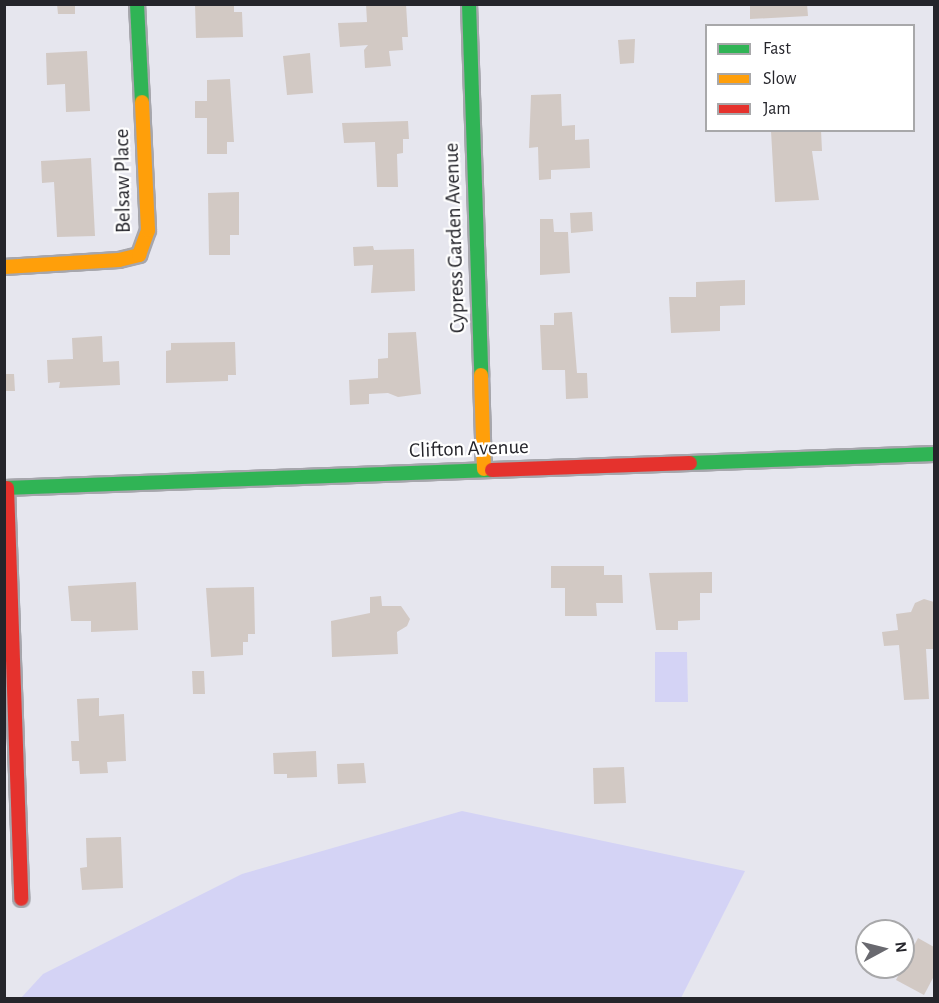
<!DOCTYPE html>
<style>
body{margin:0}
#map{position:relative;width:939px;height:1003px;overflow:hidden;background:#e6e6ee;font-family:"Alegreya Sans",sans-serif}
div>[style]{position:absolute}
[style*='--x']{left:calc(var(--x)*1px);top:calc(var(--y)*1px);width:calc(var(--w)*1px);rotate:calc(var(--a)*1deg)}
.green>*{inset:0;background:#d4d3f5}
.building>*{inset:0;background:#d2c9c4}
.roads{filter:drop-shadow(2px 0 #a6a6ac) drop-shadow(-2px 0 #a6a6ac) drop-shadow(0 2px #a6a6ac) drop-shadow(0 -2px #a6a6ac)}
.fast>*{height:14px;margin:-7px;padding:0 7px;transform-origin:7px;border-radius:7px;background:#30b455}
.slow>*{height:14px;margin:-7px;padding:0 7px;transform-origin:7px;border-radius:7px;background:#ff9f0a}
.jam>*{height:14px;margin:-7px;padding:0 7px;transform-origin:7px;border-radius:7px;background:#e5322d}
span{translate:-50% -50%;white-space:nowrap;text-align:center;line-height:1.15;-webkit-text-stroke:4.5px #fff;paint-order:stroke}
.street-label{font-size:21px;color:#25252b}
.frame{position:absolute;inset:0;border:6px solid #25252b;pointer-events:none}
.legend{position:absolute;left:705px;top:24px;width:210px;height:108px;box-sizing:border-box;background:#fff;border:2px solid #a8a8aa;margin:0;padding:8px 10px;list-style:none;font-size:18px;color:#25252b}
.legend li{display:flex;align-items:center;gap:12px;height:30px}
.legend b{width:30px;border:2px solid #a8a8aa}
.north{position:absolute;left:855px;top:919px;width:60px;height:60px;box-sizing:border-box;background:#fff;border:2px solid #a8a8aa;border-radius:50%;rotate:83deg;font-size:16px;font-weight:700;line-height:24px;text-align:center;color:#25252b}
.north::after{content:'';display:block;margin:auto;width:21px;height:27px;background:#69696f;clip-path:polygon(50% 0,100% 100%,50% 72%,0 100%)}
</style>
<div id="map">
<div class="green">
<div style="clip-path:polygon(655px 652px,687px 652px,688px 702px,655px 702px)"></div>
<div style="clip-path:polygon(462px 811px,745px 871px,681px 998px,21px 998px,43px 974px,242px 874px)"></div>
</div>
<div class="building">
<div style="clip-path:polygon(57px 4px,75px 4px,75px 14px,58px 14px)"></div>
<div style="clip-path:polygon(195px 4px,234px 4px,234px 12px,242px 12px,243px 37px,196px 38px)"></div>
<div style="clip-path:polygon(366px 4px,406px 4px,408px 37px,402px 37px,403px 50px,389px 51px,391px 66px,365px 68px,364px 50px,368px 45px,340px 47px,338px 23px,367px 22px)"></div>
<div style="clip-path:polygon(750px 4px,807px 4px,808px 16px,750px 19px)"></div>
<div style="clip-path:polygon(635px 39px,634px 63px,620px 64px,618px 40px)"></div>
<div style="clip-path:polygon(87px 51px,90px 111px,66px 112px,65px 84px,47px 85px,46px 53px)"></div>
<div style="clip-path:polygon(310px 53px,313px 93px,287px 95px,283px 56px)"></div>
<div style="clip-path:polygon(230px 79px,234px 142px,227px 142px,227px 154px,207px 154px,207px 118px,195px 118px,195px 101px,207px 101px,207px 80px)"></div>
<div style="clip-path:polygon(561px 94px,562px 126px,575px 125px,575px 140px,589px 139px,590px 168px,551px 170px,551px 179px,539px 180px,538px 147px,529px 148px,531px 95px)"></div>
<div style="clip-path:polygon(408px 121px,409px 139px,403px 139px,403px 153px,397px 154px,398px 187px,377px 187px,375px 142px,344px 143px,342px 123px)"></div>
<div style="clip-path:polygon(821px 130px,822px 151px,812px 151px,819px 200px,775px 202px,771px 131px)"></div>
<div style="clip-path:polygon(91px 158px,95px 236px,57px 237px,54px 182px,42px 183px,41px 161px)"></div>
<div style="clip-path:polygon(239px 192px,239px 235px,230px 235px,230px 255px,209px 255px,208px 193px)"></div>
<div style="clip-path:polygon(592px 212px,593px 231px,571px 233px,570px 213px)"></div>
<div style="clip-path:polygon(540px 219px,553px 219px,554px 232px,568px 232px,570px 273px,540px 275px)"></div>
<div style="clip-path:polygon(373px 246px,374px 250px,414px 249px,415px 291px,371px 293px,373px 265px,354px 266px,353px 247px)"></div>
<div style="clip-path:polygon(745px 280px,745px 305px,720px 306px,720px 331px,671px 333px,669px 297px,696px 297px,696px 282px)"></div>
<div style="clip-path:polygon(572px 312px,577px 373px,587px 373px,588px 398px,566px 399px,565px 370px,542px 370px,540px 325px,554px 325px,554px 313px)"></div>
<div style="clip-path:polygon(416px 332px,421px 394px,398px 397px,388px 393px,369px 394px,369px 404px,350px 405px,349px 380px,378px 378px,378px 359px,388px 358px,388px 333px)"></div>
<div style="clip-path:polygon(102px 336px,103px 362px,119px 361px,120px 385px,59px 388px,60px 382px,48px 383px,47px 360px,73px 359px,72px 338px)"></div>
<div style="clip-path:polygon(235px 342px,236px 375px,228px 375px,228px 381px,166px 383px,166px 351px,171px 350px,171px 343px)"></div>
<div style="clip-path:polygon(4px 374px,14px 374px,15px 391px,4px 391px)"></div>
<div style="clip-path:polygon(551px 566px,604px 566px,604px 575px,622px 575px,623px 603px,596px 603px,597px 616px,565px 616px,565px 588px,551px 588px)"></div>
<div style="clip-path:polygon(712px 572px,712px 593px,700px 593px,700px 620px,678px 621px,678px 630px,656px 630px,649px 573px)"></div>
<div style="clip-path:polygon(136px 582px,138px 630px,91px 632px,91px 621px,71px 621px,68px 586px)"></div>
<div style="clip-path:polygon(254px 587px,255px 634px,248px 634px,248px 642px,243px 642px,243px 655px,211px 657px,206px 588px)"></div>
<div style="clip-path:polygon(381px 596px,382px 606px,401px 606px,410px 619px,407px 626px,397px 632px,398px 654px,332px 657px,331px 621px,370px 613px,370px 597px)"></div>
<div style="clip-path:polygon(924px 599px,934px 602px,934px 649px,926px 649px,929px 699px,904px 700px,899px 645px,884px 646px,882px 632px,898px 630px,896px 614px,911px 612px,915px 603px)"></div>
<div style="clip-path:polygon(192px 671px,204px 671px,205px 694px,193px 694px)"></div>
<div style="clip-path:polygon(99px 698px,99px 716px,124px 714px,126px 761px,107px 762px,108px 773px,80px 774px,79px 761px,72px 761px,71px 741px,79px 741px,77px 699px)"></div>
<div style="clip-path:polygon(316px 751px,317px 777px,287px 778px,287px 774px,274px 774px,273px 753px)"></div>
<div style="clip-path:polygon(364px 763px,366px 783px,338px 784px,337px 764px)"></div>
<div style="clip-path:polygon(624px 767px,626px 803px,594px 804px,593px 768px)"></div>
<div style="clip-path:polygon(121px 837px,123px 888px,82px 890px,80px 868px,87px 867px,86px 838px)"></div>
<div style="clip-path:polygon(918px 938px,934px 947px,934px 976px,924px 995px,896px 980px)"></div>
</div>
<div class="roads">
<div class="fast">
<div style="--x:137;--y:4;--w:98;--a:87.1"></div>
<div style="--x:469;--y:4;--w:371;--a:88.1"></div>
<div style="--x:690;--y:463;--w:244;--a:-2.1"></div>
<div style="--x:4;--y:488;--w:488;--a:-2.1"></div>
</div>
<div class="slow">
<div style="--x:4;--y:267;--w:115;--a:-3.5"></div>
<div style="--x:119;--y:260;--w:21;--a:-14"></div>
<div style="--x:139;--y:255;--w:27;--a:-70"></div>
<div style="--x:148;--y:230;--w:128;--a:-92.7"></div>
<div style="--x:481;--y:375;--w:94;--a:88.2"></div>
</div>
<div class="jam">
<div style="--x:492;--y:470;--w:198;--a:-2"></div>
<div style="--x:7;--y:488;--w:411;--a:88"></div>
</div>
</div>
<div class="street-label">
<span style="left:123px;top:181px;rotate:-91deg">Belsaw Place</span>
<span style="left:455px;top:238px;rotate:-92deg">Cypress Garden Avenue</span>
<span style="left:469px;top:449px;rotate:-2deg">Clifton Avenue</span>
</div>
<div class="frame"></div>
<ul class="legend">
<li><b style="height:8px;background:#30b455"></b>Fast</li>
<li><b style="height:8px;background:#ff9f0a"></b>Slow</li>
<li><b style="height:8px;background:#e5322d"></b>Jam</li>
</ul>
<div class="north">N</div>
</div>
